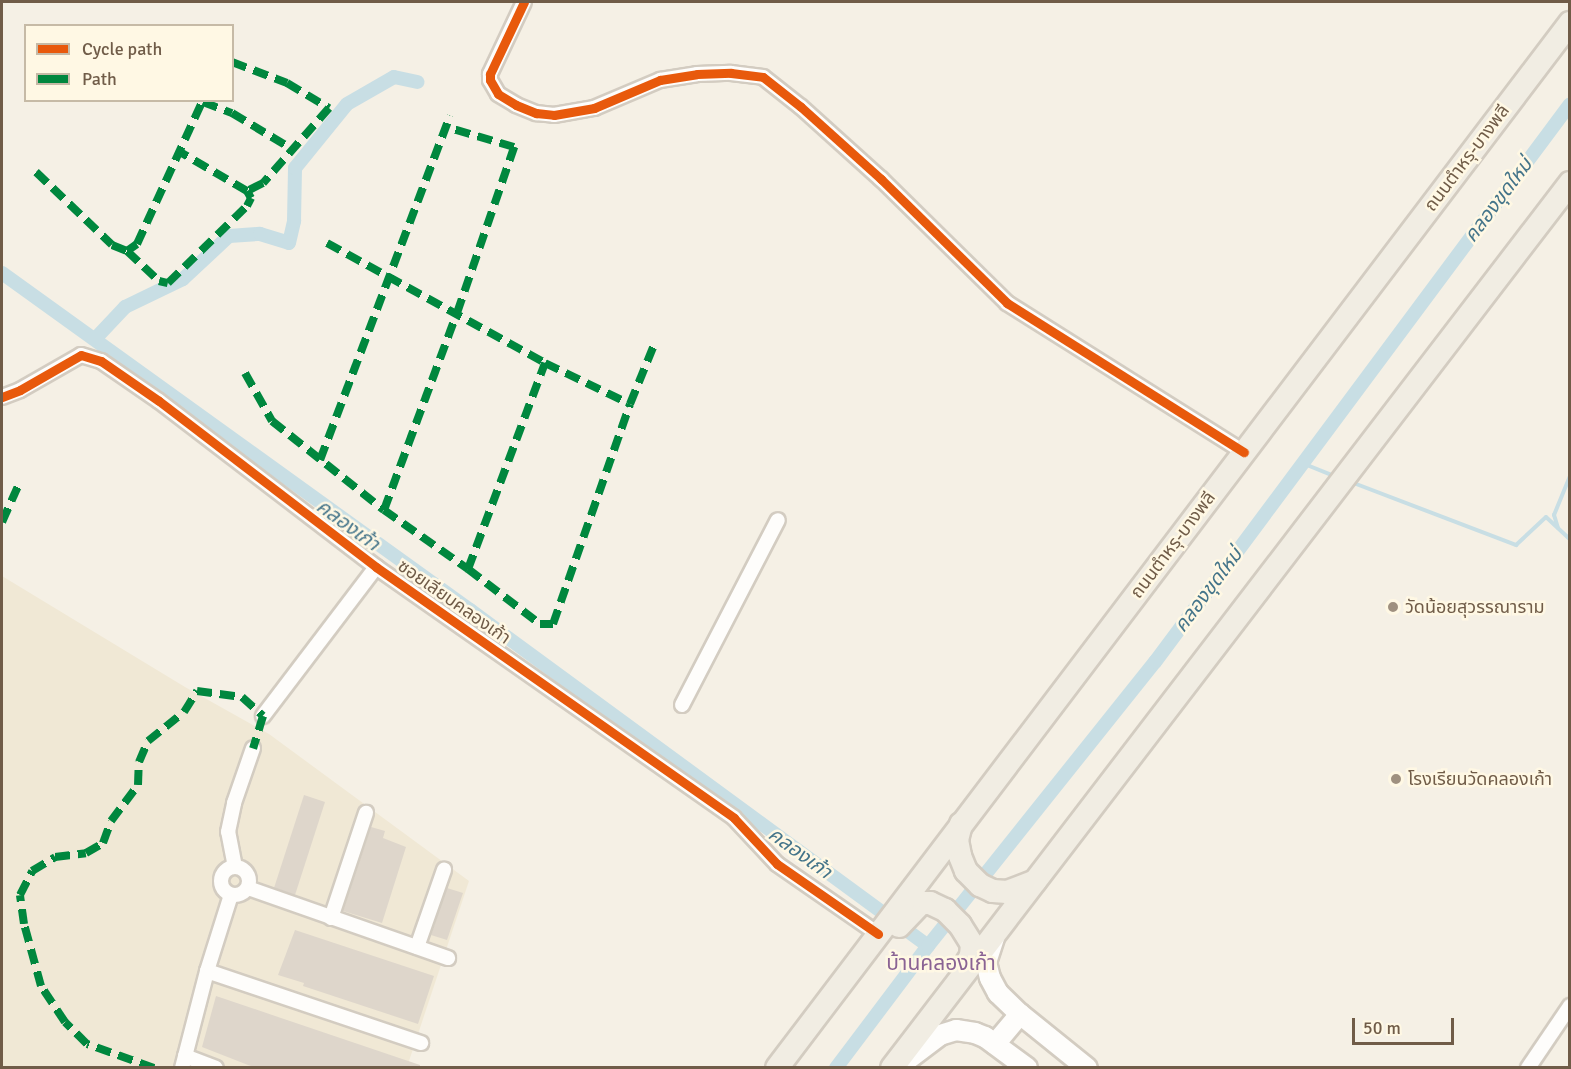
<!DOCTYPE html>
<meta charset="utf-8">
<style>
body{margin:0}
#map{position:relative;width:1571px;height:1069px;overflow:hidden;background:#f5f0e5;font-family:Signika,"Noto Sans Thai",sans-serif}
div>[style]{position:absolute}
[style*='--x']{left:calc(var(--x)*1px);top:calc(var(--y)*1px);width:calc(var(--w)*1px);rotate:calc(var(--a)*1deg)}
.residential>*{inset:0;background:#f0e8d5}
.stream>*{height:4px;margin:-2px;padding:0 2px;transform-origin:2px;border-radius:2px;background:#c8dee4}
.canal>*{height:14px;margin:-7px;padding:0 7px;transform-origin:7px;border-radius:7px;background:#c8dee4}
.building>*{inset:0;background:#ded6cb}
.roads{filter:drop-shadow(2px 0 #d3ccc1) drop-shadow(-2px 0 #d3ccc1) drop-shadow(0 2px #d3ccc1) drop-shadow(0 -2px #d3ccc1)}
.minor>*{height:14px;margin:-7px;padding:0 7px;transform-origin:7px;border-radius:7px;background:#fefdfb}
.minor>.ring{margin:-7px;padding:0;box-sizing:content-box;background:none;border:14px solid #fefdfb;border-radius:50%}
.secondary>*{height:20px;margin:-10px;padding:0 10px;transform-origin:10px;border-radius:10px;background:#fefdfb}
.primary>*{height:22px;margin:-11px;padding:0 11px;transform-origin:11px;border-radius:11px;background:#f1ede3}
.quiet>*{height:8px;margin-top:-4px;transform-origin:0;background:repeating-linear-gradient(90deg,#00873e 0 15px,transparent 0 23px)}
.cycleway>*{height:9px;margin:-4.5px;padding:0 4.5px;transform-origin:4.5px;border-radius:4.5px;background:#e8590c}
.dots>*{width:16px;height:16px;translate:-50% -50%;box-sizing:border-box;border:3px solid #fff8e4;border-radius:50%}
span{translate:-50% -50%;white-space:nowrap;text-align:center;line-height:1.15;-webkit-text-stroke:5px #fff8e4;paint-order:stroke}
.street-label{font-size:18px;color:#705c48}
.poi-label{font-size:18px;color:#705c48}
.left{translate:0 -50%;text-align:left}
.water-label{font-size:20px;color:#45758a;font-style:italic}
.quarter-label{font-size:21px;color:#8a6394}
.frame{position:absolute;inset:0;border:3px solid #705c48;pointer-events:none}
.legend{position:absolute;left:24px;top:24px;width:210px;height:78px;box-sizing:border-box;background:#fff8e4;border:2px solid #c6baa6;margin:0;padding:8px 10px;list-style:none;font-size:18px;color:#705c48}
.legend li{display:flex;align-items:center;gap:12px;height:30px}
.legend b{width:30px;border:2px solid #c6baa6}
.scale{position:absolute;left:1352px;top:1018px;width:102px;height:27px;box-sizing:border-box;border:3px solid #705c48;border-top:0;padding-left:8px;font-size:18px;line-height:21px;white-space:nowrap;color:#705c48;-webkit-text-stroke:4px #fff8e4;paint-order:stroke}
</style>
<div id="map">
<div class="residential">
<div style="clip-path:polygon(2px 576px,185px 687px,269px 734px,469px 881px,407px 1067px,2px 1067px)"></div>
</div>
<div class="stream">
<div style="--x:1302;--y:463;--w:35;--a:22"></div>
<div style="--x:1351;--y:482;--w:177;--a:20.9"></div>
<div style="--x:1516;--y:545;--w:41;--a:-43"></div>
<div style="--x:1546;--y:517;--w:33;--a:43"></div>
<div style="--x:1558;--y:528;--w:14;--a:-107"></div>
<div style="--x:1554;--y:515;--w:42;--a:-67.7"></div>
</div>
<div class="canal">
<div style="--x:2;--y:273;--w:577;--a:35.76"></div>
<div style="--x:470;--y:610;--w:568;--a:36.26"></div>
<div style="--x:95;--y:339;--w:44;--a:-46.8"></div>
<div style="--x:125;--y:307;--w:64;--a:-25.8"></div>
<div style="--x:183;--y:279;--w:63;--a:-43.1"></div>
<div style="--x:229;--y:236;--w:31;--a:-4"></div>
<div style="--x:260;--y:234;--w:30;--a:17"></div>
<div style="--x:289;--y:243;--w:23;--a:-77"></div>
<div style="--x:294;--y:221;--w:53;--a:-88.9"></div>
<div style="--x:295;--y:168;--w:82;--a:-50.9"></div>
<div style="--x:347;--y:104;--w:54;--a:-29.9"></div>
<div style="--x:394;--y:77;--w:24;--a:12"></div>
<div style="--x:836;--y:1068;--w:153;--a:-53"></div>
<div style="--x:928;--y:946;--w:364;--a:-51.4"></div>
<div style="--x:1155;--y:662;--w:695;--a:-53.36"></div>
</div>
<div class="building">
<div style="clip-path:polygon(304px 795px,325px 802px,295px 895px,274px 888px)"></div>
<div style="clip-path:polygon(371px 827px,385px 831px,383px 838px,406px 847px,382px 923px,343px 911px)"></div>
<div style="clip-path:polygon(447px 888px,463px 893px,447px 940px,431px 935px)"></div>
<div style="clip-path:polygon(295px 930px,434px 976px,418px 1024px,303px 986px,304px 983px,278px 975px)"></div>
<div style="clip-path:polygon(216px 996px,420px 1065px,420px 1068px,257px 1068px,248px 1065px,202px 1047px)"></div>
</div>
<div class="roads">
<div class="minor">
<div style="--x:524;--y:2;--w:80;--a:115.3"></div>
<div style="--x:490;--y:74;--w:6;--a:90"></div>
<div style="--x:490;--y:80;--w:16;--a:60"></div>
<div style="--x:498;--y:94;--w:21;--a:31"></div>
<div style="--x:516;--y:105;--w:22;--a:22"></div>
<div style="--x:536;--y:113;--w:18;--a:6"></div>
<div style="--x:554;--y:115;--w:41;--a:-9.9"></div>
<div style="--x:594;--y:108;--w:72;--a:-23"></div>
<div style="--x:660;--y:80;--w:37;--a:-9"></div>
<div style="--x:697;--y:74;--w:34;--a:-2"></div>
<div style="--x:731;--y:73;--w:32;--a:7"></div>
<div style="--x:763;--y:77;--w:48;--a:38.3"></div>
<div style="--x:801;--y:107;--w:108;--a:42"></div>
<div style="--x:881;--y:179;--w:177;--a:44.5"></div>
<div style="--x:1007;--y:303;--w:280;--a:32.2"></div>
<div style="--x:2;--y:397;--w:19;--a:-21"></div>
<div style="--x:20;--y:390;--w:70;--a:-29.8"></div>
<div style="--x:81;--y:355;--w:21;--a:17"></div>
<div style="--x:101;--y:361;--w:70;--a:34.6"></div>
<div style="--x:159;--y:401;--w:273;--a:37.4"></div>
<div style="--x:376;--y:567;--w:437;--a:35"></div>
<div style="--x:734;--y:818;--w:63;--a:46.9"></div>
<div style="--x:777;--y:864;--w:123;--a:34.7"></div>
<div style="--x:682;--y:705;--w:208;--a:-62.6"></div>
<div style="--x:263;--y:716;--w:187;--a:-52.8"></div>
<div class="ring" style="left:221px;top:867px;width:14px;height:14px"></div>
<div style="--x:235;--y:867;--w:36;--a:-101"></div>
<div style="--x:228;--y:832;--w:30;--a:-78"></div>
<div style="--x:234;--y:803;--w:58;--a:-70.9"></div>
<div style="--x:248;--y:888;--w:212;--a:19.3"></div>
<div style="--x:331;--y:918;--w:111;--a:-71.6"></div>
<div style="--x:417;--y:947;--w:82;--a:-70.7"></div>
<div style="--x:207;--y:971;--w:226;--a:18.6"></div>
<div style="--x:185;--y:1056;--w:33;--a:21"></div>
<div style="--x:182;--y:1068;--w:100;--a:-75.5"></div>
<div style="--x:207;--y:971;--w:80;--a:-72.5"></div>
<div style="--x:1528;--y:1068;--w:75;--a:-55.9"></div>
</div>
<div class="secondary">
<div style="--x:994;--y:938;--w:25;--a:108"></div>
<div style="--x:986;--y:962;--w:16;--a:76"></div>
<div style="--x:990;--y:978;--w:17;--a:62"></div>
<div style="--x:998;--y:993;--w:30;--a:44"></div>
<div style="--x:1020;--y:1014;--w:86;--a:38.9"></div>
<div style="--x:995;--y:1044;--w:39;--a:-50"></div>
<div style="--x:899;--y:1066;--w:51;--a:-37.1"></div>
<div style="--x:940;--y:1035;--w:17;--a:-17"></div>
<div style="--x:956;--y:1030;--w:19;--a:9"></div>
<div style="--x:975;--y:1033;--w:11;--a:22"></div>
<div style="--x:985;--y:1037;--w:52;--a:36.4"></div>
</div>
<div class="primary">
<div style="--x:961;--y:824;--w:16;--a:104"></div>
<div style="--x:957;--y:840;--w:16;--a:79"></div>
<div style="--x:960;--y:856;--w:16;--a:68"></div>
<div style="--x:966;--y:871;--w:20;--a:45"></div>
<div style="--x:980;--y:885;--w:14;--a:25"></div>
<div style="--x:993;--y:891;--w:14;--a:4"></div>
<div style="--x:1007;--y:892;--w:30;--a:-21"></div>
<div style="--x:899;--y:926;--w:32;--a:-46"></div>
<div style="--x:921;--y:903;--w:9;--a:0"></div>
<div style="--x:930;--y:903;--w:17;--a:25"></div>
<div style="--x:945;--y:910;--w:21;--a:45"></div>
<div style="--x:960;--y:925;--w:22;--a:58"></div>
<div style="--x:972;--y:944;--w:12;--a:95"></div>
<div style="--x:971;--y:956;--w:15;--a:122"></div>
<div style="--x:777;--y:1068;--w:1312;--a:-52.81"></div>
<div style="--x:892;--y:1068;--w:1115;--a:-52.54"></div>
</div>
</div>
<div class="quiet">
<div style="--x:232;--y:62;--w:59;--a:20.9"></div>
<div style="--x:287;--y:83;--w:49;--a:30.8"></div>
<div style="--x:329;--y:108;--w:100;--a:131.3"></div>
<div style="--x:263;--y:183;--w:18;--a:153"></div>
<div style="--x:203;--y:102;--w:31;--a:21"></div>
<div style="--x:232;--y:113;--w:70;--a:31"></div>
<div style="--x:36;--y:172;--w:105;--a:43.8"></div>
<div style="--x:112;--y:245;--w:16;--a:22"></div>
<div style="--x:127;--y:251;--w:12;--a:-35"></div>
<div style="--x:137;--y:244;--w:158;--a:-65.4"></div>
<div style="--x:327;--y:243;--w:249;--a:28.8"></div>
<div style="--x:545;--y:363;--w:94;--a:25.8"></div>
<div style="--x:127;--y:251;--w:44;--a:43.2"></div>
<div style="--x:159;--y:281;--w:9;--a:13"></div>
<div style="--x:168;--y:283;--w:110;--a:-44.3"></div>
<div style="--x:247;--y:206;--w:9;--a:-63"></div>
<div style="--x:251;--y:198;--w:8;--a:-120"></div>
<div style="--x:247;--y:191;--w:78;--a:-149.8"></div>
<div style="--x:245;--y:373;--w:55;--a:60.6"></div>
<div style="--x:272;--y:421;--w:143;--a:38.5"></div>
<div style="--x:384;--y:510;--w:210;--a:-69.7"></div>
<div style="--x:457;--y:313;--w:176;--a:-71"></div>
<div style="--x:514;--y:147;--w:71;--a:-163.6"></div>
<div style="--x:320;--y:460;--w:368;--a:-69.3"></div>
<div style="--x:384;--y:510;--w:103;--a:35.1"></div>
<div style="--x:468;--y:569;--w:220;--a:-69.5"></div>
<div style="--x:2;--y:522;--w:42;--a:-65.9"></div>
<div style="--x:468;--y:569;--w:91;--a:37.4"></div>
<div style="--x:540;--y:624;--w:13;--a:0"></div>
<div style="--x:553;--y:624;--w:233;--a:-70.7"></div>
<div style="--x:630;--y:404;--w:64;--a:-67.9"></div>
<div style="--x:154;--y:1068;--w:71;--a:-160.3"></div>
<div style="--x:87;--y:1044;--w:31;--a:-135"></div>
<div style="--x:65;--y:1022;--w:43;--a:-123.7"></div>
<div style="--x:41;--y:986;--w:64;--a:-105.3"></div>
<div style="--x:24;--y:924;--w:29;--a:-98"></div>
<div style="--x:20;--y:895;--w:27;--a:-63"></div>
<div style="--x:32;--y:871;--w:27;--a:-31"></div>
<div style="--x:55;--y:857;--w:31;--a:-7"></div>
<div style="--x:86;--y:853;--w:20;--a:-30"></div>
<div style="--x:103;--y:843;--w:23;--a:-70"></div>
<div style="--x:111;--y:821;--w:45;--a:-53.1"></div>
<div style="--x:138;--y:785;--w:23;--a:-88"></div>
<div style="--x:139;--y:762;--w:23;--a:-67"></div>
<div style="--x:148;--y:741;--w:46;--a:-38.9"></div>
<div style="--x:184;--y:712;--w:25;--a:-58"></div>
<div style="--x:197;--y:691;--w:45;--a:7.6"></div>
<div style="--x:242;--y:697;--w:28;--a:42"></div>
<div style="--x:263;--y:716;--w:34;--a:107"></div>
</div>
<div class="cycleway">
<div style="--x:524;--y:2;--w:80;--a:115.3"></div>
<div style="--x:490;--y:74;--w:6;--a:90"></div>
<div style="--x:490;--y:80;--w:16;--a:60"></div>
<div style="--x:498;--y:94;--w:21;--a:31"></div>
<div style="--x:516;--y:105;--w:22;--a:22"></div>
<div style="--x:536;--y:113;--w:18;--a:6"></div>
<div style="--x:554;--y:115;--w:41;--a:-9.9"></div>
<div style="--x:594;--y:108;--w:72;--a:-23"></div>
<div style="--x:660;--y:80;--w:37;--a:-9"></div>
<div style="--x:697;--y:74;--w:34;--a:-2"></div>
<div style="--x:731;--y:73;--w:32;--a:7"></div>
<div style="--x:763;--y:77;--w:48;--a:38.3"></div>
<div style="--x:801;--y:107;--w:108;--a:42"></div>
<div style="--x:881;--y:179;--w:177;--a:44.5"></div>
<div style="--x:1007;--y:303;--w:280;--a:32.2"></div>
<div style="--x:2;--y:397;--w:19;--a:-21"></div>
<div style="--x:20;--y:390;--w:70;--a:-29.8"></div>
<div style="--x:81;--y:355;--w:21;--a:17"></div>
<div style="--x:101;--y:361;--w:70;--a:34.6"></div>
<div style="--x:159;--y:401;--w:273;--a:37.4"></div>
<div style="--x:376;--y:567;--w:437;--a:35"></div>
<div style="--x:734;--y:818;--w:63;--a:46.9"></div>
<div style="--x:777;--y:864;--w:123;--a:34.7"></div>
</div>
<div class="dots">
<div style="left:1393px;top:607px;background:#9f907f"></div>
<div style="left:1396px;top:779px;background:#9f907f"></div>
</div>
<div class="street-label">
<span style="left:1467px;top:158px;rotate:-53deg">ถนนตำหรุ-บางพลี</span>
<span style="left:1173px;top:545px;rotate:-53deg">ถนนตำหรุ-บางพลี</span>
<span style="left:454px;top:602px;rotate:35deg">ซอยเลียบคลองเก้า</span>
</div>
<div class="poi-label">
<span class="left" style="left:1405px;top:607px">วัดน้อยสุวรรณาราม</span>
<span class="left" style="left:1408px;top:779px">โรงเรียนวัดคลองเก้า</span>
</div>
<div class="water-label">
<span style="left:1498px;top:200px;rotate:-53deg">คลองขุดใหม่</span>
<span style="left:348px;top:525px;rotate:36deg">คลองเก้า</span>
<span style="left:1208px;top:590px;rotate:-53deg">คลองขุดใหม่</span>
<span style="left:800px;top:853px;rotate:36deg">คลองเก้า</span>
</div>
<div class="quarter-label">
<span style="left:941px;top:963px">บ้านคลองเก้า</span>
</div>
<div class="frame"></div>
<ul class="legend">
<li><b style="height:8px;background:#e8590c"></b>Cycle path</li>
<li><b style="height:8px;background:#00873e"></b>Path</li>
</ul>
<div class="scale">50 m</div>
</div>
